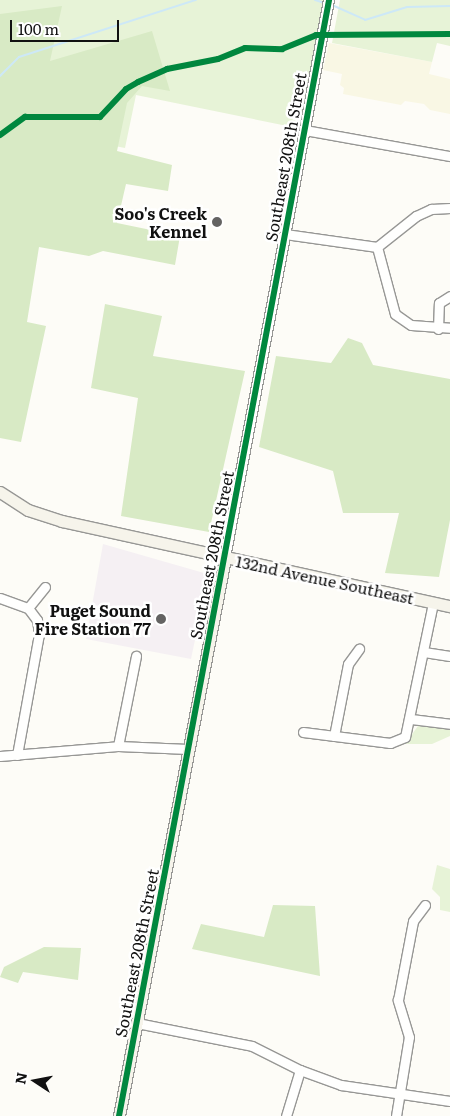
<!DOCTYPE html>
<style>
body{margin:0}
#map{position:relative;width:450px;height:1116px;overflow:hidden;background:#fdfcf7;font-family:Literata,serif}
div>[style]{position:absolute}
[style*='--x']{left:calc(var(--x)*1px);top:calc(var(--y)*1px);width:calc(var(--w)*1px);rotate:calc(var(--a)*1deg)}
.industrial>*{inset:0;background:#f5f0f3}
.farmland>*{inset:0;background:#f9f7e4}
.green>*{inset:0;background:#e7f3d7}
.forest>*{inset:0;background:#d8eac5}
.stream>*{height:2px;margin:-1px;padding:0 1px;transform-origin:1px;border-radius:1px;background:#cde8f7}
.roads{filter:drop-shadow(1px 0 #979795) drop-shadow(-1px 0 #979795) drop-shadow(0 1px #979795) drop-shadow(0 -1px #979795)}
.minor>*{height:9px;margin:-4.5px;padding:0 4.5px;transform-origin:4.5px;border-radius:4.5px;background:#fffffe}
.tertiary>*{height:10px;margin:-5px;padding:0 5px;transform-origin:5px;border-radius:5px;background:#fffffe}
.secondary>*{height:11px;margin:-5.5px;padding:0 5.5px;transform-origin:5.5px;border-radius:5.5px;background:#f6f4eb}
.cycleway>*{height:6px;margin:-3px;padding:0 3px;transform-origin:3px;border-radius:3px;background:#00873e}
.dots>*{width:14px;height:14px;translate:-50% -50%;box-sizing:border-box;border:2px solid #fff;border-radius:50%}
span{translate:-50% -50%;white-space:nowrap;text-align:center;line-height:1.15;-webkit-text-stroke:5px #fff;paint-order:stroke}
.street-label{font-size:16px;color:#111}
.poi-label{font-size:16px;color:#111;font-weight:700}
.right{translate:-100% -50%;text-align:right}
.north{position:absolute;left:10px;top:1056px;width:50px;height:50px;-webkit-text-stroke:4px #fff;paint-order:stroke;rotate:281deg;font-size:14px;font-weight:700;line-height:20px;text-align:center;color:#111}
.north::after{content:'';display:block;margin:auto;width:18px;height:22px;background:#111;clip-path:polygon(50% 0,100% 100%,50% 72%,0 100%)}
.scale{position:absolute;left:10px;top:20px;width:109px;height:22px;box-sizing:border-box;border:2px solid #111;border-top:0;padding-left:6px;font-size:15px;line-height:18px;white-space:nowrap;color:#111;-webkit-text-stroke:4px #fff;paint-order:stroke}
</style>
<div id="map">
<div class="industrial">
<div style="clip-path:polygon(103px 544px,204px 573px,207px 582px,191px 659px,86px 639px)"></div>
</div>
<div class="farmland">
<div style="clip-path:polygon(329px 43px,432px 62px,429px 74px,450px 79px,450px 114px,430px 110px,424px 104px,405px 101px,401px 105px,343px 94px,344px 88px,340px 85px,342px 74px,323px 70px)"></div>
</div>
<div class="green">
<div style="clip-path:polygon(0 0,325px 0,302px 129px,136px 95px,125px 148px,20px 128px,0 148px)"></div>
<div style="clip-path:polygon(340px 0,450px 0,450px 46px,437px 43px,432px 62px,332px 43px)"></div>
<div style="clip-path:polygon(418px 726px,450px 728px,450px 736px,432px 744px,405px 744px)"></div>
<div style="clip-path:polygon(437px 865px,450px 869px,450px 912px,440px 910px,440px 897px,432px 889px)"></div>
</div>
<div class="forest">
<div style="clip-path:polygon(62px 6px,50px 61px,152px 31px,170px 91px,142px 86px,127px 103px,117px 151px,172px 165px,168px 191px,126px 184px,117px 223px,180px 236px,175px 265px,103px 251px,89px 256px,39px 247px,27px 322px,46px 326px,21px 442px,0 438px,0 14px)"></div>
<div style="clip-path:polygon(105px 304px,162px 316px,153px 356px,245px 371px,209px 532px,121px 516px,138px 398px,91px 388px)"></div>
<div style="clip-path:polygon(348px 338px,362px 343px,373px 365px,450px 379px,450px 520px,439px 577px,385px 573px,399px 513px,343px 513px,333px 471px,259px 447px,276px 356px,331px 363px)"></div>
<div style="clip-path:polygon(273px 905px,315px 906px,320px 976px,192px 949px,201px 924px,264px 937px)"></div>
<div style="clip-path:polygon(44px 947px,81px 948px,78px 980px,23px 972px,18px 983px,0 977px,4px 967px)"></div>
</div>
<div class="stream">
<div style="--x:315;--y:0;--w:10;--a:17"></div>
<div style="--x:332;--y:5;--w:36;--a:24"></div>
<div style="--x:365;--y:20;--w:44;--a:-17.2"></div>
<div style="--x:407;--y:7;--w:43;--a:-1.3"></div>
<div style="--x:0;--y:76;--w:27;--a:-45"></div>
<div style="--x:19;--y:57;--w:186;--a:-17.9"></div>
</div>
<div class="roads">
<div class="minor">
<div style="--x:305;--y:130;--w:147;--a:10.2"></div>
<div style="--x:285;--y:234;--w:93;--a:8"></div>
<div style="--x:377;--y:247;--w:69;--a:75"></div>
<div style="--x:395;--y:314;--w:19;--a:35"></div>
<div style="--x:411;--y:325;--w:39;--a:4"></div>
<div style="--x:377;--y:247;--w:50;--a:-38.5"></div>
<div style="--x:416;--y:216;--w:17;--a:-25"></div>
<div style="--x:431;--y:209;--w:19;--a:-3"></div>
<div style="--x:438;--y:329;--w:26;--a:-88"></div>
<div style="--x:439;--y:303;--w:13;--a:-32"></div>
<div style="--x:0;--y:598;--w:30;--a:20"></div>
<div style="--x:424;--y:652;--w:26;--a:9"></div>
<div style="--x:411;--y:719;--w:39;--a:7"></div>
<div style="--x:303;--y:732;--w:88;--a:7.2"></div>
<div style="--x:390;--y:743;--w:16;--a:-22"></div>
<div style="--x:405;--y:737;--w:137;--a:-78.2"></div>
<div style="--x:334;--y:736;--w:73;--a:-79"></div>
<div style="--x:348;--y:664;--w:19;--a:-54"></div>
<div style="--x:118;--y:746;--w:92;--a:-78.7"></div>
<div style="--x:17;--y:755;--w:123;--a:-79.7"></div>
<div style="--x:39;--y:634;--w:14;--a:-98"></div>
<div style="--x:37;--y:620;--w:15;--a:-127"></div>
<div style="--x:28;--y:608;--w:27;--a:-51"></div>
<div style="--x:0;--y:756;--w:118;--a:-4.8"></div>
<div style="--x:118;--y:746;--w:70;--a:2.5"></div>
<div style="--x:137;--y:1023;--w:117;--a:11.3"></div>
<div style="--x:252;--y:1046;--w:54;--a:26.6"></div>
<div style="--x:300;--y:1070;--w:44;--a:20.1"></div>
<div style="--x:341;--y:1085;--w:110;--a:8.4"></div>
<div style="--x:286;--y:1116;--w:48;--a:-73.1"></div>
<div style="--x:396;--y:1116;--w:80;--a:-80.7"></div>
<div style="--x:409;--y:1037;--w:39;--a:-107"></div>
<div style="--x:398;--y:1000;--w:80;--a:-79.2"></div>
<div style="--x:413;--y:921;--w:20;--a:-53"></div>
</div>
<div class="tertiary">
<div style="--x:225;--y:558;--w:568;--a:-79.44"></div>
</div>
<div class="secondary">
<div style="--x:0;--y:492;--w:33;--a:33"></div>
<div style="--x:28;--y:510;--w:36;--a:18"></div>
<div style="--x:62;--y:521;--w:397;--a:12.4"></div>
<div style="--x:119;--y:1116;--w:568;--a:-79.24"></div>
</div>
</div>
<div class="cycleway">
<div style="--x:0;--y:135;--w:31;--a:-36"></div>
<div style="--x:25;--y:117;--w:75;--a:0"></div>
<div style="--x:100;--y:117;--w:38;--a:-47"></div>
<div style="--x:126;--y:89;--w:14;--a:-30"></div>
<div style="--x:138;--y:82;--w:32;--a:-24"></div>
<div style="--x:167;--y:69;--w:52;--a:-11.1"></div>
<div style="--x:218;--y:59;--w:29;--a:-22"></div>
<div style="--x:245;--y:48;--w:37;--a:2"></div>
<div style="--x:282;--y:49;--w:37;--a:-22"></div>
<div style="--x:316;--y:35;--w:134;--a:-0.4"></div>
<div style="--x:119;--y:1116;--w:1136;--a:-79.34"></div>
</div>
<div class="dots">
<div style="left:217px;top:222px;background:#646362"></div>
<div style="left:161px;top:619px;background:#646362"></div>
</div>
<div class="street-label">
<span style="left:285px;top:157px;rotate:-80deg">Southeast 208th Street</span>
<span style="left:211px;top:555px;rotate:-79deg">Southeast 208th Street</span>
<span style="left:325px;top:579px;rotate:12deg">132nd Avenue Southeast</span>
<span style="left:136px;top:953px;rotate:-79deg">Southeast 208th Street</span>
</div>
<div class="poi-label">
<span class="right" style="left:207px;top:222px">Soo's Creek<br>Kennel</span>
<span class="right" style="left:151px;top:619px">Puget Sound<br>Fire Station 77</span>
</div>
<div class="north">N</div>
<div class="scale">100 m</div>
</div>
